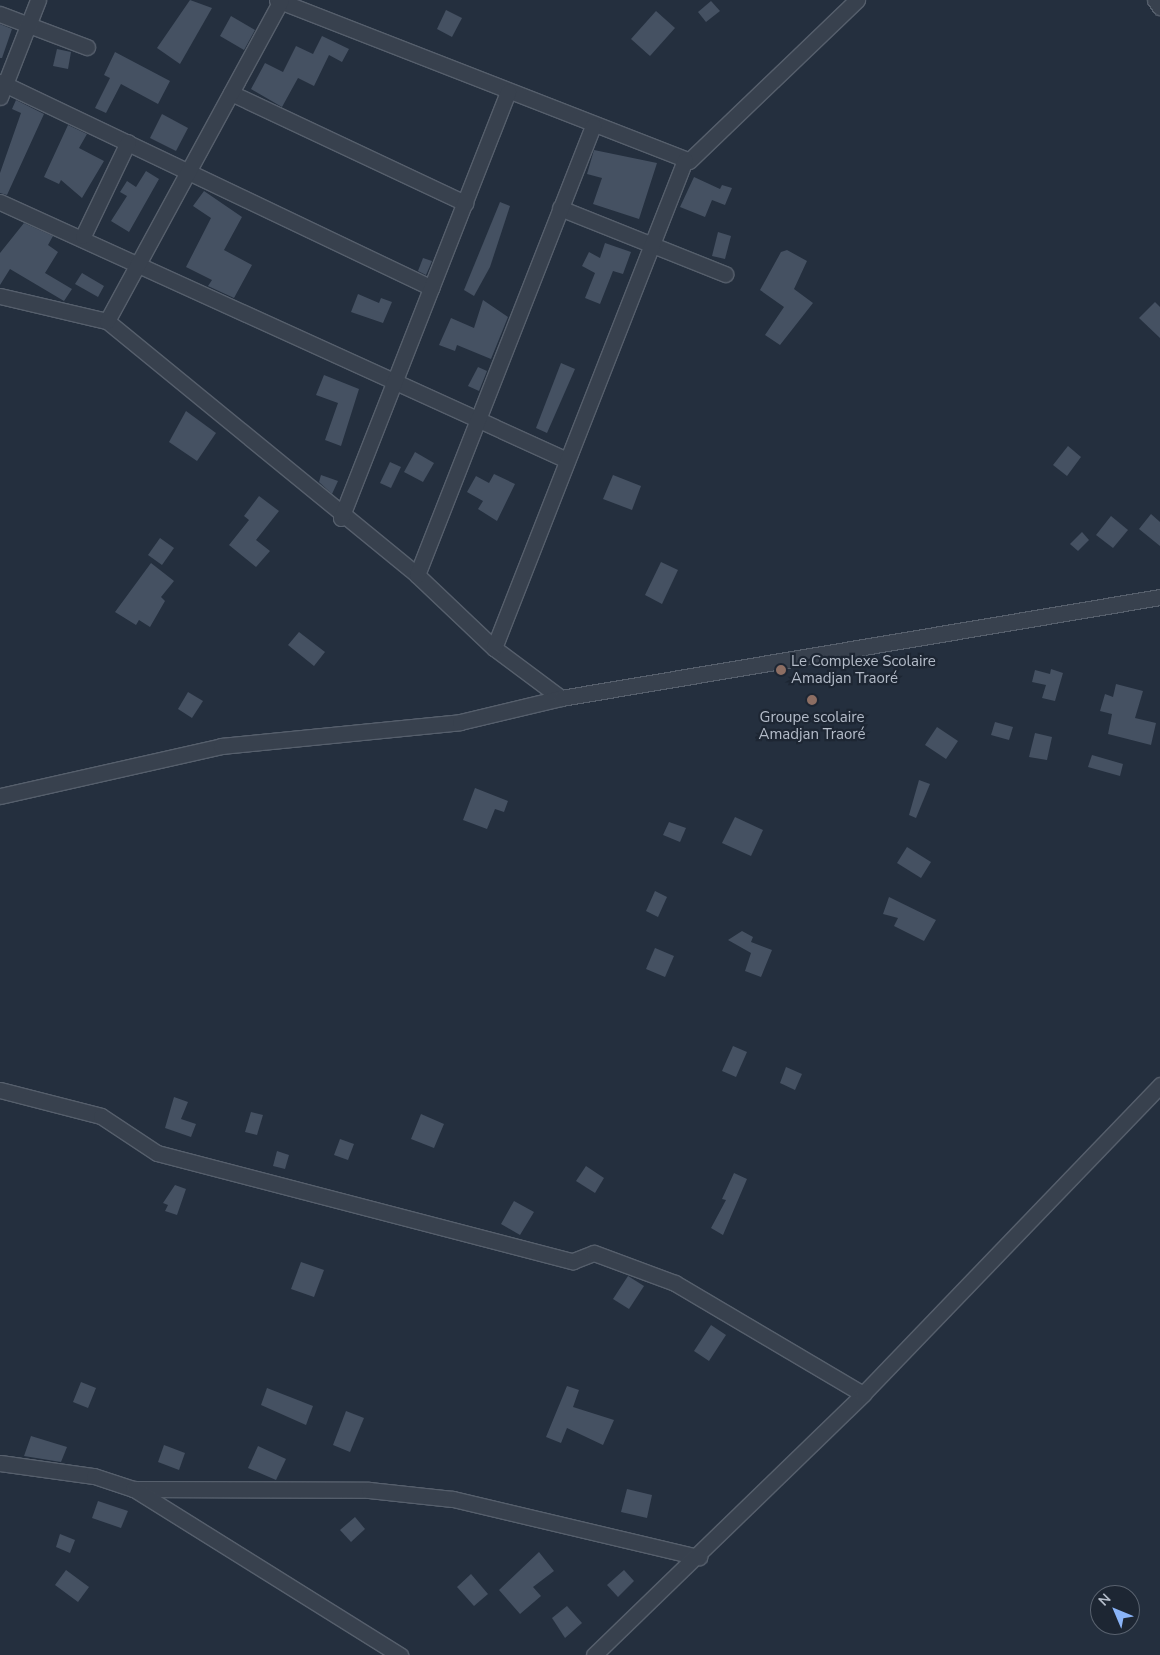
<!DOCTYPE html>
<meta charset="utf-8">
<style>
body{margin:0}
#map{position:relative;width:1160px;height:1655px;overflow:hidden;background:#242f3e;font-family:"Nunito Sans",sans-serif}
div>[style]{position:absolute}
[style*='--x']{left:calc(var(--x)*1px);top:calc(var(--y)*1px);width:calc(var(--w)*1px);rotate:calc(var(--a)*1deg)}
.building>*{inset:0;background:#455162}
.roads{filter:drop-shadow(1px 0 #565f6c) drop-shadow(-1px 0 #565f6c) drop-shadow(0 1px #565f6c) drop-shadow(0 -1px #565f6c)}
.minor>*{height:15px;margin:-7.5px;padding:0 7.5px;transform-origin:7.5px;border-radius:7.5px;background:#38414e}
.dots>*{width:14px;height:14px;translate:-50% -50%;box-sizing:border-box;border:2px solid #1d2633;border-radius:50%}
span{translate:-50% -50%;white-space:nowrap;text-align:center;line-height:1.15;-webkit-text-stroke:4.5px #1d2633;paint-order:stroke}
.poi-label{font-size:15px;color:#b4bcc9}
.left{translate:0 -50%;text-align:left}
.north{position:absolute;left:1090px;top:1585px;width:50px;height:50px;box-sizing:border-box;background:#1d2633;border:1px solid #59626f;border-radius:50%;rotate:315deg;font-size:14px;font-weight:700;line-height:20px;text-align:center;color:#b4bcc9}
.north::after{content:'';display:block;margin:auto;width:18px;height:22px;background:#8ab4f8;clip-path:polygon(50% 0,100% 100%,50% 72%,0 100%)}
</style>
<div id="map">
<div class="building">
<div style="clip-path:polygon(190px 0,212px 8px,180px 64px,157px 48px)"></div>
<div style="clip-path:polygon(711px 1px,720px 11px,706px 22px,698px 12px)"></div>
<div style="clip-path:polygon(446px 10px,462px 18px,452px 37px,437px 29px)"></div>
<div style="clip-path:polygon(656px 11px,675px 28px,650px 56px,631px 39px)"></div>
<div style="clip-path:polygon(231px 16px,255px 30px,244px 50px,220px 36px)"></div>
<div style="clip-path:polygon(0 24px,12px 29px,2px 58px,0 58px)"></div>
<div style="clip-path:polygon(322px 36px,349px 49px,342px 62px,329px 55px,314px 86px,298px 78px,282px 107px,251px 89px,265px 63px,283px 72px,296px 46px,313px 54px)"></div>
<div style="clip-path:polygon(57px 49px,71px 52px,68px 69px,53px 66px)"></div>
<div style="clip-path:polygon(115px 52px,170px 81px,158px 104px,121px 84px,106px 113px,95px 108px,110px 78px,104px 75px)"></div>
<div style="clip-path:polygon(16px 100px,44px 114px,7px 195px,0 193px,0 173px,21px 113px,12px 109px)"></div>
<div style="clip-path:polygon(162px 114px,188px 128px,176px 151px,150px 138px)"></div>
<div style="clip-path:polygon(68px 125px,87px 134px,79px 148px,104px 161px,82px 198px,61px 180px,59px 184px,44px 177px)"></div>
<div style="clip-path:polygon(594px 150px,657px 163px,639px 219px,593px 204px,602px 178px,587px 174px)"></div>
<div style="clip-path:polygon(146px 171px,159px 179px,129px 232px,111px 221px,127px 196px,120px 192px,127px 181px,136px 187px)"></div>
<div style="clip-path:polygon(694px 177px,720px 189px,722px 185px,732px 188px,725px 205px,712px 200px,705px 217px,680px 207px)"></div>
<div style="clip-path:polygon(204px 191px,242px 217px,224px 250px,252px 265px,234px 298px,208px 286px,212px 280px,186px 267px,211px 218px,193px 206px)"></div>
<div style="clip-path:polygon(500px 202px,510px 206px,490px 267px,474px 296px,464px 290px)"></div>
<div style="clip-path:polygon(24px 223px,53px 236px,48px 245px,58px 252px,45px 273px,72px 289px,64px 301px,10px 269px,0 285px,0 253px)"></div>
<div style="clip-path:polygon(718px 232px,731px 236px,725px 259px,712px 256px)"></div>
<div style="clip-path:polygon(605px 243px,631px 252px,623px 274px,613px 271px,600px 304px,585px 298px,595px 273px,582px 266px,589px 252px,600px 258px)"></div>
<div style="clip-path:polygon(787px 250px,807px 261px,794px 289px,813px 303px,780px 345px,765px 335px,784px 307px,760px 290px,781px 252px)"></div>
<div style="clip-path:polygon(423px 258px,432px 261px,426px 275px,418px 271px)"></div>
<div style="clip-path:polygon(82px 273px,104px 286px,98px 297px,75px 284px)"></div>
<div style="clip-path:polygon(358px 294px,379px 303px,381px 298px,392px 302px,383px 323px,351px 312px)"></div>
<div style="clip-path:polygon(483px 300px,508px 317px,491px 359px,457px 345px,455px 351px,439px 345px,451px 318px,474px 328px)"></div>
<div style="clip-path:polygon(1155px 302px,1160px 307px,1160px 338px,1139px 318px)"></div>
<div style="clip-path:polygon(561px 363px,575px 369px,547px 433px,536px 428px)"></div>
<div style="clip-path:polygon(478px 367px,487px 371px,479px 391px,468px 386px)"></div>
<div style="clip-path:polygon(324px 375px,359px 389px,341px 446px,325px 440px,338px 403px,316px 395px)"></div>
<div style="clip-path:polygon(186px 411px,216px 433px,197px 461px,169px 442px)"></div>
<div style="clip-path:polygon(1068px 446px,1081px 457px,1067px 476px,1053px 465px)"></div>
<div style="clip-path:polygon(415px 452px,434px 463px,423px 482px,404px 472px)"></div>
<div style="clip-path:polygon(390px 462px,401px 467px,391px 488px,380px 483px)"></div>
<div style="clip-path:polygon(494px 474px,515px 484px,497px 521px,478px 509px,483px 501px,467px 492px,476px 476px,489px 483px)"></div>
<div style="clip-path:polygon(321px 475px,338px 481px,332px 494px,319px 482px)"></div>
<div style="clip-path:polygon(613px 475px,641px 486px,632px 510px,603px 499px)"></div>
<div style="clip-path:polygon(259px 496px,279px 511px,256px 540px,270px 551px,256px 567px,229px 545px,249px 520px,244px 516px)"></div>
<div style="clip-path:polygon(1151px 514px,1160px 522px,1160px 546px,1139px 529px)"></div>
<div style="clip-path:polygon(1111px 516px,1128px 530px,1113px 548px,1096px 535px)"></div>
<div style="clip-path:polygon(1082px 532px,1089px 540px,1078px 551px,1070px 544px)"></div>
<div style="clip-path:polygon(160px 538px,174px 548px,162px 565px,148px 555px)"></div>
<div style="clip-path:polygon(661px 562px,678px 570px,662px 604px,645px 595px)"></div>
<div style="clip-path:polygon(151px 563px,174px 581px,161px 597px,165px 601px,150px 627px,139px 620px,136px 625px,115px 612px)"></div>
<div style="clip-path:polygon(299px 632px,325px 652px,314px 666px,288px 645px)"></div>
<div style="clip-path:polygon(1051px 669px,1063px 673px,1055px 701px,1042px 698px,1046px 685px,1032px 682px,1035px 670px,1050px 674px)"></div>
<div style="clip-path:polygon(1116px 684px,1143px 691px,1135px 718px,1156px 723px,1151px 745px,1108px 734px,1112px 714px,1100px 711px,1105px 694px,1113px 697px)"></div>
<div style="clip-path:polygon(188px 692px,203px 701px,192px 718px,178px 709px)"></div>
<div style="clip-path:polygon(995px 722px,1013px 727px,1009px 740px,991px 735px)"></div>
<div style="clip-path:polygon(937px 727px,958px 741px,946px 759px,925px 745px)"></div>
<div style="clip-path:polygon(1035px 733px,1052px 737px,1047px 760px,1029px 757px)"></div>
<div style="clip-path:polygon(1092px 755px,1123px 764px,1120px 776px,1088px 767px)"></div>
<div style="clip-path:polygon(919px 780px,930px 784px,916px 818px,909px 815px)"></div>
<div style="clip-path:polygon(475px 788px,508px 801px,504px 812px,495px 809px,487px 829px,463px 820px)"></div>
<div style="clip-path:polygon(735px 817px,763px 830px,751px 856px,722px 843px)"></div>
<div style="clip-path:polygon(669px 822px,686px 828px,680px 842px,663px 835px)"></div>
<div style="clip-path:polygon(907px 847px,931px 862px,921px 878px,897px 863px)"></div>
<div style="clip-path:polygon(655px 891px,667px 897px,658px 917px,646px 911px)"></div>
<div style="clip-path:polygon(889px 897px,936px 920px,924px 941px,894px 926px,898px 918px,883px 914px)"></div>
<div style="clip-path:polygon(742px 931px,753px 937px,751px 942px,772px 950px,761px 977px,745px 971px,751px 953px,728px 940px)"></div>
<div style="clip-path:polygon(655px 948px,674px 956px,665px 977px,646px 969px)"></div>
<div style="clip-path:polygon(733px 1046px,747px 1052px,736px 1077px,722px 1071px)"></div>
<div style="clip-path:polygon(786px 1067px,802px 1074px,795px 1090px,780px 1083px)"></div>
<div style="clip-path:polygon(174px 1097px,188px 1102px,181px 1119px,196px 1124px,191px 1137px,165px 1128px)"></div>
<div style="clip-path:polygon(251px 1112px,263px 1115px,257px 1135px,245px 1132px)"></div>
<div style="clip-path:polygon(421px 1114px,444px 1124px,434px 1148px,411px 1139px)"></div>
<div style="clip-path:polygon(340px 1139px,354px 1144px,348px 1160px,334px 1155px)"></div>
<div style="clip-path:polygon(277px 1151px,289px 1155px,285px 1169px,273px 1166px)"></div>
<div style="clip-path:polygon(586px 1166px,604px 1178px,595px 1193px,576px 1181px)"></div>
<div style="clip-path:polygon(734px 1173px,747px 1179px,723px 1235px,711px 1228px,726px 1200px,722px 1199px)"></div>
<div style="clip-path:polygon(175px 1185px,186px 1189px,177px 1215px,165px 1211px,168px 1205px,163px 1203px)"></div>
<div style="clip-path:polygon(514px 1201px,534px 1212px,520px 1235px,501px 1224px)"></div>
<div style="clip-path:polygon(301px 1262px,324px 1270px,314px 1297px,291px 1289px)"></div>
<div style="clip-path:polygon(628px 1276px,644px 1286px,629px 1309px,613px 1299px)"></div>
<div style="clip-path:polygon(711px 1325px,726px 1335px,709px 1361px,694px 1351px)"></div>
<div style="clip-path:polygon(81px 1382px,96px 1388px,88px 1408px,73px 1402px)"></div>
<div style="clip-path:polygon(567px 1386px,579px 1390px,573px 1407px,614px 1420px,603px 1445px,567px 1428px,561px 1443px,546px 1437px)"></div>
<div style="clip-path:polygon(267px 1388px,313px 1406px,306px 1425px,261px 1405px)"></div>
<div style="clip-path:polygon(346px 1411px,364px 1418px,350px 1452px,333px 1445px)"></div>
<div style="clip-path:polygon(31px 1436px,67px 1447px,61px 1462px,24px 1456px)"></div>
<div style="clip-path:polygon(164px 1445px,185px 1453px,179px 1470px,158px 1462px)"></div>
<div style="clip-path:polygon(258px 1446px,286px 1459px,276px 1480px,248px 1468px)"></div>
<div style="clip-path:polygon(627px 1489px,652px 1495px,647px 1518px,621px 1512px)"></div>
<div style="clip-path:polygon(98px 1501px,128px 1511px,121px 1528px,92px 1518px)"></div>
<div style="clip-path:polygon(355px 1517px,365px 1529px,351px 1542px,340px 1530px)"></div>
<div style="clip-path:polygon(60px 1534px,75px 1540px,70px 1553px,56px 1547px)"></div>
<div style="clip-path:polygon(539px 1552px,554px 1571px,533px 1587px,541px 1596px,520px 1614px,499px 1590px)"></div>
<div style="clip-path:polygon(66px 1570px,89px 1587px,78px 1602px,55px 1585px)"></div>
<div style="clip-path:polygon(624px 1570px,634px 1581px,618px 1597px,607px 1585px)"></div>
<div style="clip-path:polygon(471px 1574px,488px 1594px,474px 1606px,457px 1587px)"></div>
<div style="clip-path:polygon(567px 1606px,582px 1623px,565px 1638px,552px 1618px)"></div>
</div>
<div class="roads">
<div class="minor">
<div style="--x:277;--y:0;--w:442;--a:21.3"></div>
<div style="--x:689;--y:161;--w:233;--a:-43.8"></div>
<div style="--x:1155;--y:0;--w:9;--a:54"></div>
<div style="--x:0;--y:14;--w:93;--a:20.8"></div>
<div style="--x:0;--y:82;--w:478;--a:25.5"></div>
<div style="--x:231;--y:93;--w:259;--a:25.2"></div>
<div style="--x:0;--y:97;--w:104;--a:-68.6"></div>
<div style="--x:0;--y:202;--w:623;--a:24.47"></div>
<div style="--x:560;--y:208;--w:178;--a:21.8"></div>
<div style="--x:83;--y:236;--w:104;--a:-64.4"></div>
<div style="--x:0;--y:296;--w:110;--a:13.2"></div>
<div style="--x:107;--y:321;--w:401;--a:39.3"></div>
<div style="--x:417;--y:575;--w:106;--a:43.5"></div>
<div style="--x:494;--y:648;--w:84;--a:36.7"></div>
<div style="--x:107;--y:321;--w:364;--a:-61.5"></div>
<div style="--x:341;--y:518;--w:458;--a:-68.6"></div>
<div style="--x:417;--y:575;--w:483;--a:-68.6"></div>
<div style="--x:494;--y:648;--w:524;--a:-68.62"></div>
<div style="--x:0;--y:796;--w:227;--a:-12.7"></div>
<div style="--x:221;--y:746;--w:240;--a:-5.7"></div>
<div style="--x:460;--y:722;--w:104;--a:-13.4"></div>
<div style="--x:561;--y:698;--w:607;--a:-9.57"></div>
<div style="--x:0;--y:1090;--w:104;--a:14.4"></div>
<div style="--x:101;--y:1116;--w:67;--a:33.5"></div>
<div style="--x:157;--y:1153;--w:430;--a:14.6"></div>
<div style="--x:573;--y:1261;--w:22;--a:-21"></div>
<div style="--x:594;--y:1253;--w:86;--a:20.3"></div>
<div style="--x:675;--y:1283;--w:218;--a:30.6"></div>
<div style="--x:0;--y:1463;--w:95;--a:7.9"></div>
<div style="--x:94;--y:1476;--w:41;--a:18.4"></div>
<div style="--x:133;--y:1489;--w:236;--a:0.2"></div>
<div style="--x:369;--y:1490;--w:84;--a:6.1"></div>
<div style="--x:453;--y:1499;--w:253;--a:13.3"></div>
<div style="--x:134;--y:1489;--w:314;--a:32"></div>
<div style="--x:594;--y:1655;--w:375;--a:-44.1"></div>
<div style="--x:863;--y:1394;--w:429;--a:-46.1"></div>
</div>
</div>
<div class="dots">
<div style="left:781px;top:670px;background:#8d6e63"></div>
<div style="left:812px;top:700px;background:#8d6e63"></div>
</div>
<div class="poi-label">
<span class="left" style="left:791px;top:670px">Le Complexe Scolaire<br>Amadjan Traoré</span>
<span style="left:812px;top:726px">Groupe scolaire<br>Amadjan Traoré</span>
</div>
<div class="north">N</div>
</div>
